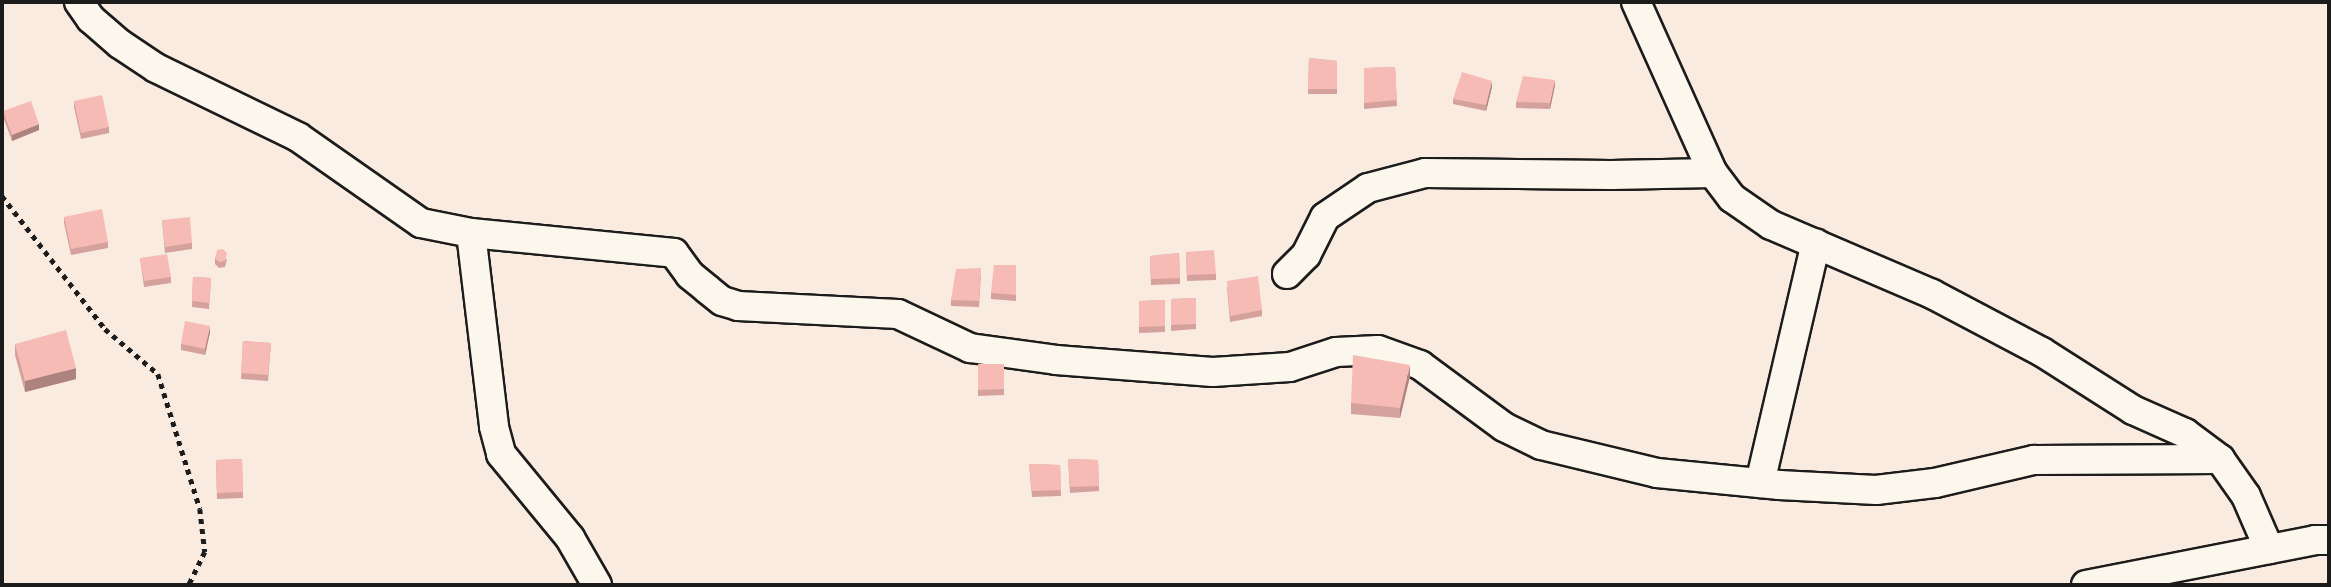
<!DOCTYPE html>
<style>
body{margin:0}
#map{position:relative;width:2331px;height:587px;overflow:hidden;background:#faebe1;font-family:"Balsamiq Sans",sans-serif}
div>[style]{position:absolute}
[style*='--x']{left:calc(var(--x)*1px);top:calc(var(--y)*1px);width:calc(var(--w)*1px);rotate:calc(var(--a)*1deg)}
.path>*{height:4.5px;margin-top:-2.25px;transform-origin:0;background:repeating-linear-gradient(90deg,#1c1c1c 0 5px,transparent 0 10px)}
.roads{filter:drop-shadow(2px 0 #1c1c1c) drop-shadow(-2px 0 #1c1c1c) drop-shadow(0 2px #1c1c1c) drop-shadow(0 -2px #1c1c1c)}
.street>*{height:28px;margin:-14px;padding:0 14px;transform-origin:14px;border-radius:14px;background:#fbf7ec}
.wall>*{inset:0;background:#d4a19c}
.shaded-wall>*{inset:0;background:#ac837f}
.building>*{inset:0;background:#f6bbb5}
span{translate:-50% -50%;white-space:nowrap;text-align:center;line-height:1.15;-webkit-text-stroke:5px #fbf7ec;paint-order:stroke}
.frame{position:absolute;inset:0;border:4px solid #1c1c1c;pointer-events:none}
</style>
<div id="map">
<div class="path">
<div style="--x:2;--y:196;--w:168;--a:52.2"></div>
<div style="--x:105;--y:329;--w:70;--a:40.3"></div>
<div style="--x:158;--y:374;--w:141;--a:72.7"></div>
<div style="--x:200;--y:509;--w:43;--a:83.4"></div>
<div style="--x:205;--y:552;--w:37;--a:116"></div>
</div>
<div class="roads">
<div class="street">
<div style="--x:79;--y:2;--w:21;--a:55"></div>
<div style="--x:91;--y:19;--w:38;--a:41"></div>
<div style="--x:120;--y:44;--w:43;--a:33.7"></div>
<div style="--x:156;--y:68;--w:158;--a:25.9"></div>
<div style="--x:298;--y:137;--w:150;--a:35"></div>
<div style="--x:421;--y:223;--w:51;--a:11.3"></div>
<div style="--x:471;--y:233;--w:204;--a:5.6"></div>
<div style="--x:674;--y:253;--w:27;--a:54"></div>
<div style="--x:690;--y:275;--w:22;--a:39"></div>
<div style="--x:707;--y:289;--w:19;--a:39"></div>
<div style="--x:722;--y:301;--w:17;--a:17"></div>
<div style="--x:738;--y:306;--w:160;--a:2.9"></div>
<div style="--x:898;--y:314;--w:80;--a:25.3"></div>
<div style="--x:970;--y:348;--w:87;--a:7.9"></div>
<div style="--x:1056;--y:360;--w:157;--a:4.4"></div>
<div style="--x:1213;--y:372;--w:77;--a:-3.7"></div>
<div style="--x:1290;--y:367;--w:48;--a:-18.1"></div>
<div style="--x:1336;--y:352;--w:42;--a:-2.7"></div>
<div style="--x:1378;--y:350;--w:45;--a:19.7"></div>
<div style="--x:1420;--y:365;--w:104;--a:36.4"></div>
<div style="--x:1504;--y:427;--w:41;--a:25.9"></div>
<div style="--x:1541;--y:445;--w:119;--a:13.6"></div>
<div style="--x:1657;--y:473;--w:123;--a:5.6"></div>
<div style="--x:1779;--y:485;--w:97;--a:3"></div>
<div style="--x:1876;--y:490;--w:59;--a:-6.8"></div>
<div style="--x:1935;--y:483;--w:102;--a:-13.1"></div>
<div style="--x:2034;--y:460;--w:186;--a:-0.3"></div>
<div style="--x:1636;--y:2;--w:188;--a:65.8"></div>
<div style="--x:1713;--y:173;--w:31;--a:53"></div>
<div style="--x:1732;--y:198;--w:47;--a:34.7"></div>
<div style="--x:1771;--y:225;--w:175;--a:23.2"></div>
<div style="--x:1932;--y:294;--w:124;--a:27.8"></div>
<div style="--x:2042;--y:352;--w:108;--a:32.5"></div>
<div style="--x:2133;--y:410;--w:57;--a:23.9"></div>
<div style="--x:2185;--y:433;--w:44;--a:36.6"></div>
<div style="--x:2220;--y:459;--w:45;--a:54.9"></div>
<div style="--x:2246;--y:496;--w:58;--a:66.5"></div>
<div style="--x:471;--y:233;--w:195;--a:83.2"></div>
<div style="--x:494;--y:427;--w:28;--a:75"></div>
<div style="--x:501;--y:454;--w:109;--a:50.6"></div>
<div style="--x:570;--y:538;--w:54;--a:60.1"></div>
<div style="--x:1287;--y:274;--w:27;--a:-45"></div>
<div style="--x:1306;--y:255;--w:42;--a:-63.4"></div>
<div style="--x:1325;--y:217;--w:52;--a:-34"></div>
<div style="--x:1368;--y:188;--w:59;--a:-14.7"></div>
<div style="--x:1425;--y:173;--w:186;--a:0.6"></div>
<div style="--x:1611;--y:175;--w:102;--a:-1.1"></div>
<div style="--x:1760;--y:483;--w:246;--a:-76.9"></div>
<div style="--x:2086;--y:585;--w:233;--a:-11.1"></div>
<div style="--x:2315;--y:540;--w:14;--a:0"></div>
</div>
</div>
<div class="wall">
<div style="clip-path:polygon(1309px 58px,1337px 61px,1337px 94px,1308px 94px)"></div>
<div style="clip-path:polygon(1395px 67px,1397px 106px,1364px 109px,1364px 68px)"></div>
<div style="clip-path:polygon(1555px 85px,1550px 109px,1516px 108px,1516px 102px)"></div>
<div style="clip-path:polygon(1492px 87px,1486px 111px,1453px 104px,1453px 99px)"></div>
<div style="clip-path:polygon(74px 101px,109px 127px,109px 133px,81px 139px,74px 107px)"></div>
<div style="clip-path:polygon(3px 111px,39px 130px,12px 141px,3px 117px)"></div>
<div style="clip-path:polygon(64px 217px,108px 242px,108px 248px,71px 255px,64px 223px)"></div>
<div style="clip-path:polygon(162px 220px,192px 243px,192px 249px,165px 253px)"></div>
<div style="clip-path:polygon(1186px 252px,1216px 274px,1216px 280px,1187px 281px)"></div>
<div style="clip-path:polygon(1179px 253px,1180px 284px,1151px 285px,1150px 256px)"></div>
<div style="clip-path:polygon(140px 258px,171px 277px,171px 283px,144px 287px)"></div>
<div style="clip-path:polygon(215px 258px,227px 259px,225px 267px,219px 268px,215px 264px)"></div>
<div style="clip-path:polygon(1016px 265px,1016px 301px,991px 299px,991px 293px)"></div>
<div style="clip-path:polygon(981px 274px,979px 307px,951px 306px,951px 300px)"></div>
<div style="clip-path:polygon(193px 277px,211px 278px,209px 309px,192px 307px)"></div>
<div style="clip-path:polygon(1227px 287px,1262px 310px,1262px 316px,1230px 322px)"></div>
<div style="clip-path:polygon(1196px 298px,1196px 329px,1171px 331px,1171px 299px)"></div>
<div style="clip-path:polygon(1165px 300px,1165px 332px,1139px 333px,1139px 301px)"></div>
<div style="clip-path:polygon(210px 332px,205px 355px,181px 350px,181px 344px)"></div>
<div style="clip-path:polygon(243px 341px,271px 343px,268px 381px,241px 379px)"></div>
<div style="clip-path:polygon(15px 344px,76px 379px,25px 392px,15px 355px)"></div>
<div style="clip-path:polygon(978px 364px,1004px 364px,1004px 395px,978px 396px)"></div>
<div style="clip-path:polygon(1410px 376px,1400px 418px,1351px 414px,1351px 403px)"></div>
<div style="clip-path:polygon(242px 459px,243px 498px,217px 499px,216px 460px)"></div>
<div style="clip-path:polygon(1068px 459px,1098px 460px,1099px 491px,1070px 493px)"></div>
<div style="clip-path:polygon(1029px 464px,1060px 465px,1061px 496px,1032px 497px)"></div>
</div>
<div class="shaded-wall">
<div style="clip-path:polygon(1555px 80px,1555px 85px,1550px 109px,1550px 103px)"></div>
<div style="clip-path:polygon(1492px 81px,1492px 87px,1486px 111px,1486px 105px)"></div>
<div style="clip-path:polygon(39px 124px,39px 130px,12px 141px,12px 135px)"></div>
<div style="clip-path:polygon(210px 326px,210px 332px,205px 355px,205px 349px)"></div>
<div style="clip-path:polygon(1410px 365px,1410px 376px,1400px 418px,1400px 408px)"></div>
<div style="clip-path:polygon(76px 368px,76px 379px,25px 392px,25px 381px)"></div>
</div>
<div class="building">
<div style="clip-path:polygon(1309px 58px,1337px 61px,1337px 89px,1308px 89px)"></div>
<div style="clip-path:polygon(1395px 67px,1397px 100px,1364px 103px,1364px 68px)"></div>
<div style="clip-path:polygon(1462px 72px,1492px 81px,1486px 105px,1453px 99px)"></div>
<div style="clip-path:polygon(1523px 76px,1555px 80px,1550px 103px,1516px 102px)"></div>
<div style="clip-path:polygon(102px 95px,109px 127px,81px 133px,74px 101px)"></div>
<div style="clip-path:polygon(31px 101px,39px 124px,12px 135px,3px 111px)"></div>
<div style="clip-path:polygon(102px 209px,108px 242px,71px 249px,64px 217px)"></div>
<div style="clip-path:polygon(190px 217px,192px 243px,165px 247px,162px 220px)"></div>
<div style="clip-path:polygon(223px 249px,227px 253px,225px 261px,219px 262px,215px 258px,217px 250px)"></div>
<div style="clip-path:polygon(1214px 250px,1216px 274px,1187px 275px,1186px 252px)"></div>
<div style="clip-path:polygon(1179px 253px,1180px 278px,1151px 279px,1150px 256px)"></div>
<div style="clip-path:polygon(167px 254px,171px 277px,144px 281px,140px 258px)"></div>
<div style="clip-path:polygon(994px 265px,1016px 265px,1016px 295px,991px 293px)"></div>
<div style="clip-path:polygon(981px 268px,979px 301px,951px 300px,956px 269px)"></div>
<div style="clip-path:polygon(1258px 276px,1262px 310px,1230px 316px,1227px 281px)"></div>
<div style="clip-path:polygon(193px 277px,211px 278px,209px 303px,192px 301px)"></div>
<div style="clip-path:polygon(1196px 298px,1196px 324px,1171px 325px,1171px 299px)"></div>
<div style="clip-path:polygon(1165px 300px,1165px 326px,1139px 327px,1139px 301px)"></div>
<div style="clip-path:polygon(185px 321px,210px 326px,205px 349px,181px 344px)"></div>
<div style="clip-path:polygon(66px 330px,76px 368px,25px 381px,15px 344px)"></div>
<div style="clip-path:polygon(243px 341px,271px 343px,268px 375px,241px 373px)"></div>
<div style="clip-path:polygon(1353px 355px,1410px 365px,1400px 408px,1351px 403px)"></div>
<div style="clip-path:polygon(978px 364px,1004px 364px,1004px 389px,978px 390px)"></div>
<div style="clip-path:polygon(242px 459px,243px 492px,217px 493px,216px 460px)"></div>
<div style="clip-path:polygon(1068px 459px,1098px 460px,1099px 486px,1070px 487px)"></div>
<div style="clip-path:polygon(1029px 464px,1060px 465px,1061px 490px,1032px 491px)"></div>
</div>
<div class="frame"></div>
</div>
